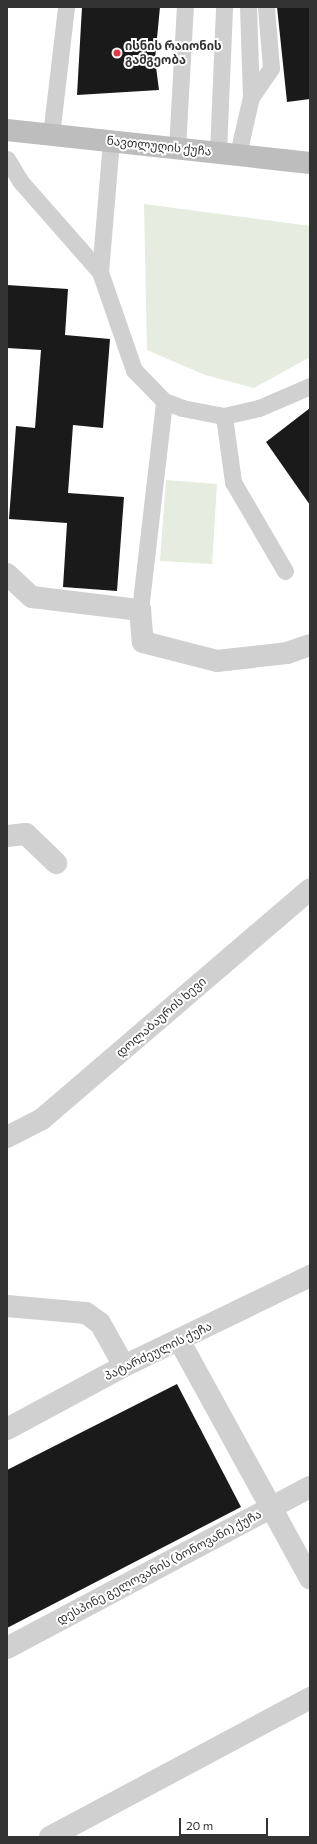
<!DOCTYPE html>
<meta charset="utf-8">
<style>
body{margin:0}
#map{position:relative;width:317px;height:1844px;overflow:hidden;background:#fff;font-family:Commissioner,"Noto Sans Georgian",sans-serif}
div>[style]{position:absolute}
[style*='--x']{left:calc(var(--x)*1px);top:calc(var(--y)*1px);width:calc(var(--w)*1px);rotate:calc(var(--a)*1deg)}
.green>*{inset:0;background:#e6ecdf}
.building>*{inset:0;background:#1a1a1a}
.service>*{height:17px;margin:-8.5px;padding:0 8.5px;transform-origin:8.5px;border-radius:8.5px;background:#d0d0d0}
.minor>*{height:22px;margin:-11px;padding:0 11px;transform-origin:11px;border-radius:11px;background:#d0d0d0}
.secondary>*{height:22px;margin:-11px;padding:0 11px;transform-origin:11px;border-radius:11px;background:#bdbdbd}
.dots>*{width:11px;height:11px;translate:-50% -50%;box-sizing:border-box;border:2px solid #fff;border-radius:50%}
span{translate:-50% -50%;white-space:nowrap;text-align:center;line-height:1.15;-webkit-text-stroke:4px #fff;paint-order:stroke}
.poi-label{font-size:12px;color:#333;font-weight:700}
.left{translate:0 -50%;text-align:left}
.street-label{font-size:12px;color:#333}
.frame{position:absolute;inset:0;border:8px solid #333;pointer-events:none}
.scale{position:absolute;left:179px;top:1818px;width:89px;height:18px;box-sizing:border-box;border:2px solid #333;border-top:0;padding-left:5px;font-size:12px;line-height:14px;white-space:nowrap;color:#333;-webkit-text-stroke:3px #fff;paint-order:stroke}
</style>
<div id="map">
<div class="green">
<div style="clip-path:polygon(144px 204px,310px 226px,310px 357px,254px 388px,205px 375px,147px 350px)"></div>
<div style="clip-path:polygon(166px 480px,217px 484px,212px 564px,160px 561px)"></div>
</div>
<div class="building">
<div style="clip-path:polygon(82px 7px,160px 7px,155px 59px,159px 90px,77px 95px)"></div>
<div style="clip-path:polygon(277px 7px,310px 7px,310px 99px,287px 102px)"></div>
<div style="clip-path:polygon(7px 285px,68px 289px,65px 335px,110px 339px,103px 428px,73px 425px,68px 493px,124px 497px,117px 591px,63px 587px,67px 523px,9px 519px,16px 426px,35px 428px,41px 350px,7px 348px)"></div>
<div style="clip-path:polygon(310px 408px,310px 505px,266px 442px)"></div>
<div style="clip-path:polygon(177px 1384px,241px 1507px,7px 1628px,7px 1470px)"></div>
</div>
<div class="service">
<div style="--x:248;--y:7;--w:90;--a:88.1"></div>
<div style="--x:51;--y:135;--w:129;--a:-83.3"></div>
<div style="--x:177;--y:148;--w:141;--a:-86.8"></div>
<div style="--x:218;--y:152;--w:145;--a:-87.6"></div>
<div style="--x:238;--y:154;--w:58;--a:-77.2"></div>
<div style="--x:251;--y:97;--w:35;--a:-55"></div>
<div style="--x:271;--y:68;--w:61;--a:-94.7"></div>
<div style="--x:7;--y:159;--w:27;--a:59"></div>
<div style="--x:21;--y:182;--w:120;--a:48.7"></div>
<div style="--x:100;--y:272;--w:104;--a:70.9"></div>
<div style="--x:134;--y:370;--w:43;--a:45.9"></div>
<div style="--x:164;--y:401;--w:19;--a:21"></div>
<div style="--x:182;--y:408;--w:43;--a:10.8"></div>
<div style="--x:224;--y:416;--w:36;--a:-13"></div>
<div style="--x:259;--y:408;--w:56;--a:-23.3"></div>
<div style="--x:100;--y:272;--w:131;--a:-85.2"></div>
<div style="--x:224;--y:416;--w:67;--a:82.2"></div>
<div style="--x:233;--y:482;--w:103;--a:59.7"></div>
<div style="--x:140;--y:610;--w:210;--a:-83.4"></div>
</div>
<div class="minor">
<div style="--x:7;--y:574;--w:34;--a:43"></div>
<div style="--x:32;--y:597;--w:109;--a:6.9"></div>
<div style="--x:140;--y:610;--w:32;--a:85"></div>
<div style="--x:143;--y:642;--w:76;--a:14.4"></div>
<div style="--x:217;--y:661;--w:70;--a:-6.5"></div>
<div style="--x:287;--y:653;--w:24;--a:-19"></div>
<div style="--x:7;--y:836;--w:19;--a:-6"></div>
<div style="--x:26;--y:834;--w:42;--a:44"></div>
<div style="--x:7;--y:1137;--w:39;--a:-27"></div>
<div style="--x:42;--y:1119;--w:353;--a:-40.6"></div>
<div style="--x:7;--y:1306;--w:79;--a:5.1"></div>
<div style="--x:86;--y:1313;--w:17;--a:36"></div>
<div style="--x:100;--y:1323;--w:49;--a:60.8"></div>
<div style="--x:179;--y:1340;--w:272;--a:61.2"></div>
<div style="--x:7;--y:1429;--w:133;--a:-28.3"></div>
<div style="--x:124;--y:1366;--w:207;--a:-25.8"></div>
<div style="--x:7;--y:1648;--w:343;--a:-28"></div>
<div style="--x:50;--y:1837;--w:295;--a:-28.1"></div>
</div>
<div class="secondary">
<div style="--x:7;--y:130;--w:305;--a:6.2"></div>
</div>
<div class="dots">
<div style="left:117px;top:53px;background:#e63946"></div>
</div>
<div class="poi-label">
<span class="left" style="left:125px;top:53px">ისნის რაიონის<br>გამგეობა</span>
</div>
<div class="street-label">
<span style="left:159px;top:146px;rotate:6deg">ნავთლუღის ქუჩა</span>
<span style="left:161px;top:1017px;rotate:-41deg">დოლაბაურის ხევი</span>
<span style="left:158px;top:1351px;rotate:-26deg">პატარძეულის ქუჩა</span>
<span style="left:159px;top:1567px;rotate:-28deg">დესპინე გელოვანის (ბონოვანი) ქუჩა</span>
</div>
<div class="frame"></div>
<div class="scale">20 m</div>
</div>
